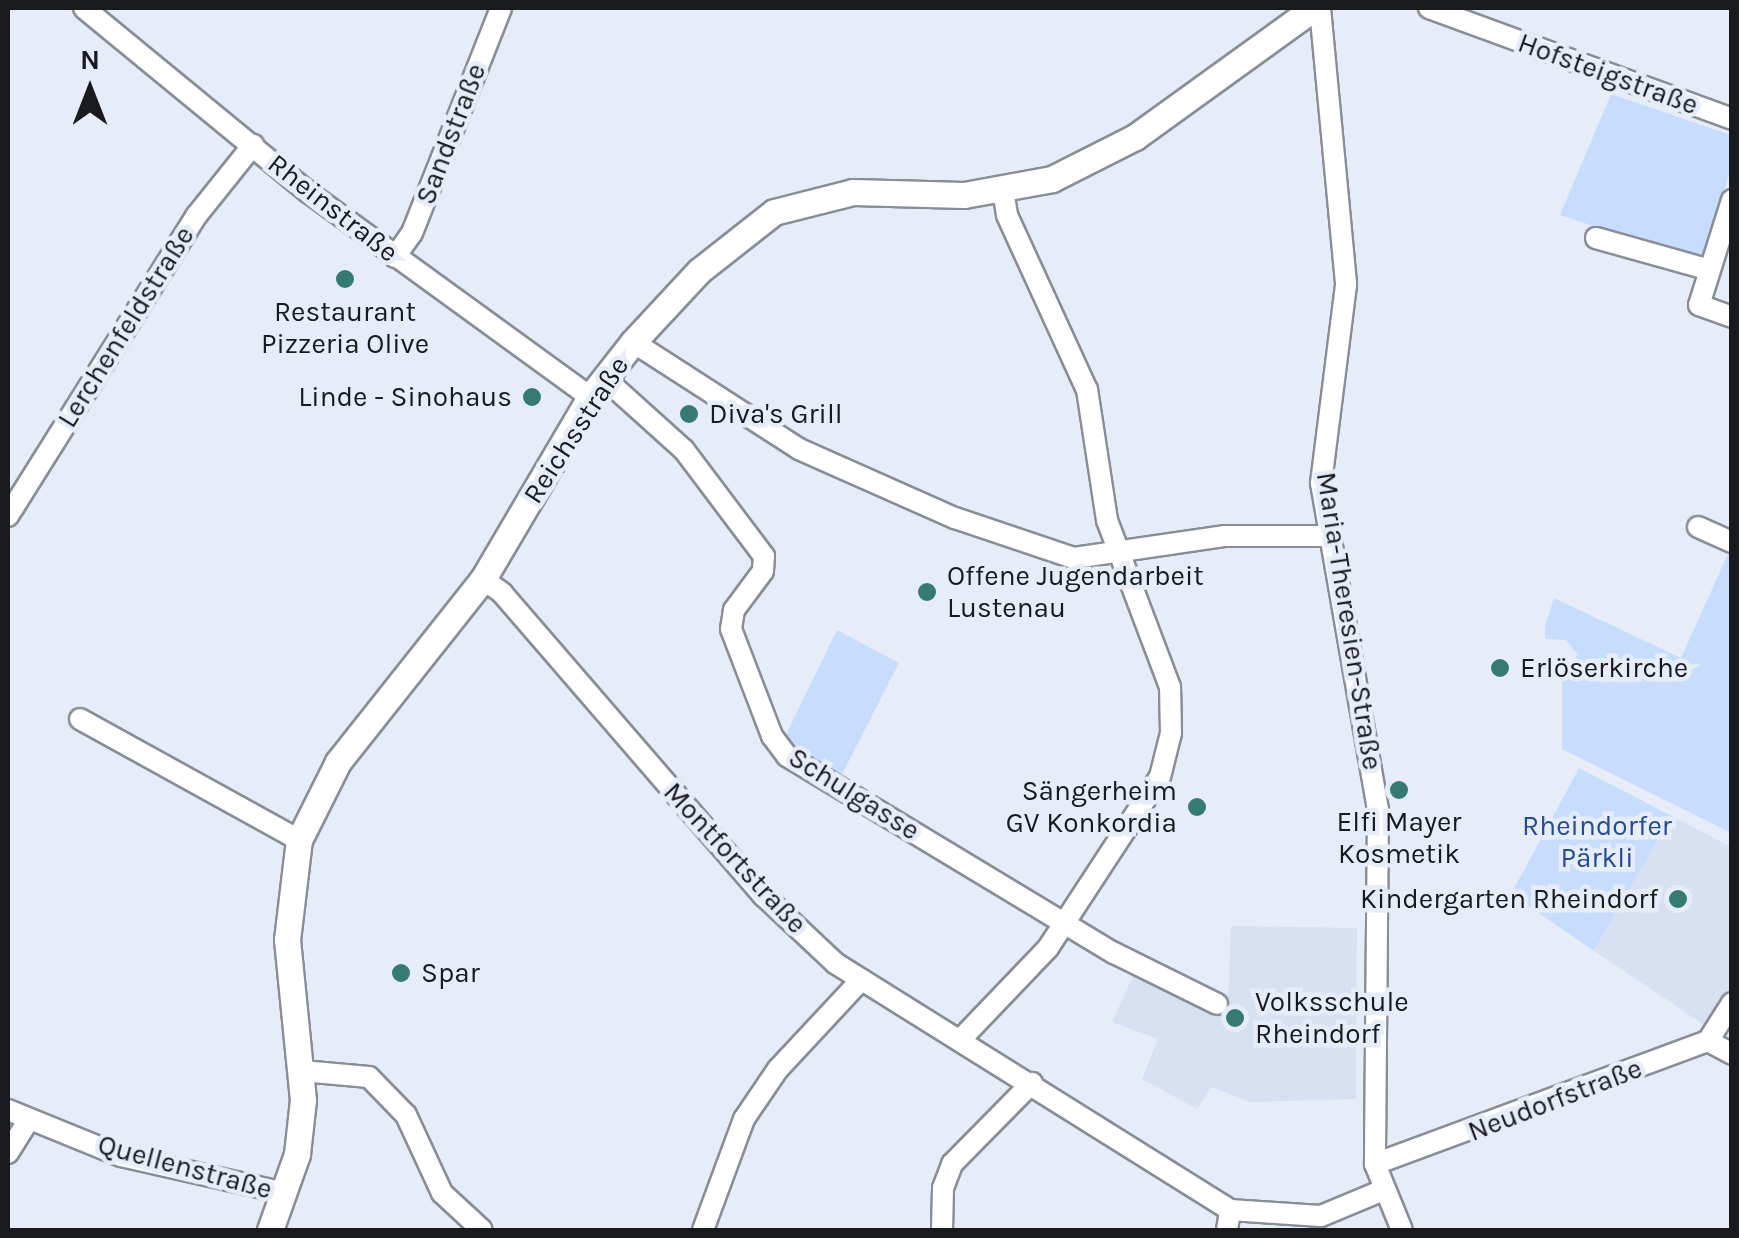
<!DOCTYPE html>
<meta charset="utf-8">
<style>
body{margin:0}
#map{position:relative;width:1739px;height:1238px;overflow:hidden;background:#e7edf8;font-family:Karla,sans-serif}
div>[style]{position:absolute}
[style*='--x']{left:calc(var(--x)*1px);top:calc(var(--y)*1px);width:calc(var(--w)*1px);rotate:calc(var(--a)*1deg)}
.built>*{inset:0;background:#d7e1f2}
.green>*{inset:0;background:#c8ddfe}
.roads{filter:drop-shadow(2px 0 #888e97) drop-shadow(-2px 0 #888e97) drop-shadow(0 2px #888e97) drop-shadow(0 -2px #888e97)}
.minor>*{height:20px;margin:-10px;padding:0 10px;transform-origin:10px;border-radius:10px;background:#fff}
.major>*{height:25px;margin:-12.5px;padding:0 12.5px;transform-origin:12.5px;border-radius:12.5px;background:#fff}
.dots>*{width:28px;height:28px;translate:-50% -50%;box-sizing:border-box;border:5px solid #e7edf8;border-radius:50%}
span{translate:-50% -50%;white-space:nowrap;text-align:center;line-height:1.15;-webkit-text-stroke:9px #e7edf8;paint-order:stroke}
.street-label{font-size:28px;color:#181a1d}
.poi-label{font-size:28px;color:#181a1d}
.right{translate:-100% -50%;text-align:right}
.left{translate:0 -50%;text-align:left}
.park-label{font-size:28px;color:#234d90}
.frame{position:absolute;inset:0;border:10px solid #181a1d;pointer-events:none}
.north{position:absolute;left:40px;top:40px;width:100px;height:100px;-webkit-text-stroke:8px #e7edf8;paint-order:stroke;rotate:0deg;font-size:28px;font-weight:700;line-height:40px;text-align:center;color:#181a1d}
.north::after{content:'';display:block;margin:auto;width:35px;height:45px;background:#181a1d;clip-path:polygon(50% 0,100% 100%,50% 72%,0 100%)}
</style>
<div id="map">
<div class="built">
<div style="clip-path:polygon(1672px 816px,1731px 847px,1731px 988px,1707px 1027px,1594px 951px)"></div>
<div style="clip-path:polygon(1231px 926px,1357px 928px,1356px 1099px,1250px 1102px,1212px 1087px,1197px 1109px,1142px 1079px,1158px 1039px,1112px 1022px,1133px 976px,1218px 1014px,1228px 1002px)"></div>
</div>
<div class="green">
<div style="clip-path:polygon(1611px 94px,1731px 135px,1731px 168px,1704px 256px,1697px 261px,1560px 215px)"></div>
<div style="clip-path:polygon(1731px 547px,1731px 833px,1562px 749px,1562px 676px,1573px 670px,1577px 654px,1566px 640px,1545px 639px,1545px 626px,1554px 598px,1681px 658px)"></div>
<div style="clip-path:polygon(837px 630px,899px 663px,836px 786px,780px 747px)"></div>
<div style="clip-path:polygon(1579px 768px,1672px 816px,1594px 951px,1511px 894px)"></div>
</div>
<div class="roads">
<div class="minor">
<div style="--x:84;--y:8;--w:290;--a:39.4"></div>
<div style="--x:308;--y:192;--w:349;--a:36"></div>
<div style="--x:1320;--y:8;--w:278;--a:84.6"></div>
<div style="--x:1346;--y:285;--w:200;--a:97.2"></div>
<div style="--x:1321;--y:483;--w:332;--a:80.1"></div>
<div style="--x:1378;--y:810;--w:354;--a:90.5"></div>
<div style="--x:1375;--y:1164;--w:71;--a:67.8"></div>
<div style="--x:1429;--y:8;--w:323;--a:20.1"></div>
<div style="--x:1732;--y:200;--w:110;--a:107.4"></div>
<div style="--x:1699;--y:305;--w:35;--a:20"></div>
<div style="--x:1596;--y:238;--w:118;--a:15.7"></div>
<div style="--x:395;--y:257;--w:29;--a:-55"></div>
<div style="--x:412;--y:233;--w:242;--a:-68.4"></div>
<div style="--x:633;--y:342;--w:197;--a:32.8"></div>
<div style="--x:799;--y:449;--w:171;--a:23.9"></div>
<div style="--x:955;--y:518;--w:126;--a:18.6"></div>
<div style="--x:1074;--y:558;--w:153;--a:-8.3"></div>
<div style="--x:1225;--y:536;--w:104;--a:0"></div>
<div style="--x:604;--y:378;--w:108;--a:42"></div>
<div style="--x:684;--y:450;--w:133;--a:53"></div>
<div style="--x:764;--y:556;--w:15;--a:94"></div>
<div style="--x:763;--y:571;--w:49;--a:126.6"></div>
<div style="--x:734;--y:610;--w:19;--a:99"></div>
<div style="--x:731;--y:629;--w:115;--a:69"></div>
<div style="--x:772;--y:736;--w:25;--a:53"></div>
<div style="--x:787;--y:756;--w:382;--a:31.1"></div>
<div style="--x:1114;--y:953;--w:115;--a:26.3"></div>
<div style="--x:8;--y:516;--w:355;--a:-57.9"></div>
<div style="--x:197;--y:215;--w:90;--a:-51.3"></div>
<div style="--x:1698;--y:527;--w:37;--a:24"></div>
<div style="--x:483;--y:579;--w:24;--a:36"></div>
<div style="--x:502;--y:593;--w:401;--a:49.2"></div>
<div style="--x:764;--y:896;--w:98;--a:43.3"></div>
<div style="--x:835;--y:963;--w:466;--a:32"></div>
<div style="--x:1230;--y:1210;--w:91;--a:3.8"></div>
<div style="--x:1321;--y:1216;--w:65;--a:-22.6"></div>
<div style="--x:80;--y:719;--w:250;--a:28.9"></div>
<div style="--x:962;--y:1038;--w:124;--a:-46.3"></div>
<div style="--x:1048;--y:948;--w:204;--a:-56.8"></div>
<div style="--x:1160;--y:777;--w:45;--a:-76"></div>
<div style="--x:1171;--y:733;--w:46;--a:-91.2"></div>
<div style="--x:1170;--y:687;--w:178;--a:-110.7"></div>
<div style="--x:1107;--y:520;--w:132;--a:-98.7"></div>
<div style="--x:1087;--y:390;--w:192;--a:-114.6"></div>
<div style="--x:1007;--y:215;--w:25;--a:-99"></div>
<div style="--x:1708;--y:1041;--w:45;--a:-57.7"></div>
<div style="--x:302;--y:1071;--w:67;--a:5.1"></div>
<div style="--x:369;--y:1077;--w:53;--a:45.8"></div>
<div style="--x:406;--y:1115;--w:86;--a:65.2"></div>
<div style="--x:442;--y:1193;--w:54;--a:42.8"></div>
<div style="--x:8;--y:1110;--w:122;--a:22.2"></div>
<div style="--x:121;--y:1156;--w:168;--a:12.7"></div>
<div style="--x:8;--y:1153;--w:40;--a:-58"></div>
<div style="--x:1375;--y:1164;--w:355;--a:-20.3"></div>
<div style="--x:1708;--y:1041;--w:27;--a:28"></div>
<div style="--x:703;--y:1230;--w:118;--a:-69.7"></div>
<div style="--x:744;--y:1119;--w:60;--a:-55.8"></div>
<div style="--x:778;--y:1069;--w:122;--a:-47"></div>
<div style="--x:942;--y:1230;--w:42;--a:-88.6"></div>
<div style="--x:943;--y:1188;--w:26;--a:-69"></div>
<div style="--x:952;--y:1164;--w:114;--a:-45.4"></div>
<div style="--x:1227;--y:1230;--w:20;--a:-81"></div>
</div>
<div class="major">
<div style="--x:270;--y:1230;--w:81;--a:-70.4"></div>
<div style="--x:297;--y:1154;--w:54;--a:-83.7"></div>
<div style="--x:303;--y:1100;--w:161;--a:-95.7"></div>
<div style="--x:287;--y:940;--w:101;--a:-83.2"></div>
<div style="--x:299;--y:840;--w:87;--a:-63.4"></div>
<div style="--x:338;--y:762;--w:233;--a:-51.6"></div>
<div style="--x:483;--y:579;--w:211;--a:-59.5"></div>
<div style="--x:590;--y:397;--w:70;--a:-52"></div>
<div style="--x:633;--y:342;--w:97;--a:-47.1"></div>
<div style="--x:699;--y:271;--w:95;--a:-38.2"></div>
<div style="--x:774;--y:212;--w:81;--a:-14.2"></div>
<div style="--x:853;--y:192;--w:111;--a:1.5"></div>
<div style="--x:964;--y:195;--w:89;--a:-10.3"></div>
<div style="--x:1052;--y:179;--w:93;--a:-26.8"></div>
<div style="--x:1135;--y:137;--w:221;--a:-35.8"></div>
</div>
</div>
<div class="dots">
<div style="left:345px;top:279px;background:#357b71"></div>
<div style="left:532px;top:397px;background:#357b71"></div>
<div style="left:689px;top:414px;background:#357b71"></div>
<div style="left:927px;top:592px;background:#357b71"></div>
<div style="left:1500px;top:668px;background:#357b71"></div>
<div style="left:1399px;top:790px;background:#357b71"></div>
<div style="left:1197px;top:807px;background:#357b71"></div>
<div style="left:1678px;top:899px;background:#357b71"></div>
<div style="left:401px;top:973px;background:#357b71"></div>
<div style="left:1235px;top:1018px;background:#357b71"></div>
</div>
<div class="street-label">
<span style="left:1608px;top:74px;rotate:20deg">Hofsteigstraße</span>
<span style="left:451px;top:134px;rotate:-69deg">Sandstraße</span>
<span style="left:333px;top:208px;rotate:38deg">Rheinstraße</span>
<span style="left:126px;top:327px;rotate:-58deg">Lerchenfeldstraße</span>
<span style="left:576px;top:430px;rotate:-57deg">Reichsstraße</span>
<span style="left:1349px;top:621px;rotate:81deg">Maria-Theresien-Straße</span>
<span style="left:854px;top:794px;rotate:32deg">Schulgasse</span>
<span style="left:735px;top:858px;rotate:47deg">Montfortstraße</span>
<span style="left:1555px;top:1100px;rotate:-21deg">Neudorfstraße</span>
<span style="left:185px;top:1167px;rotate:15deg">Quellenstraße</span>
</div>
<div class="poi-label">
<span style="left:345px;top:328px">Restaurant<br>Pizzeria Olive</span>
<span class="right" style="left:512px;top:397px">Linde - Sinohaus</span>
<span class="left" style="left:709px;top:414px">Diva's Grill</span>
<span class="left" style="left:947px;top:592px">Offene Jugendarbeit<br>Lustenau</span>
<span class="left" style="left:1520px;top:668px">Erlöserkirche</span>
<span class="right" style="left:1177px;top:807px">Sängerheim<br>GV Konkordia</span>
<span style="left:1399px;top:838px">Elfi Mayer<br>Kosmetik</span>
<span class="right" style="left:1658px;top:899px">Kindergarten Rheindorf</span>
<span class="left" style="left:421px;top:973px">Spar</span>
<span class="left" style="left:1255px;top:1018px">Volksschule<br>Rheindorf</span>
</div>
<div class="park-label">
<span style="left:1597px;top:842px">Rheindorfer<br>Pärkli</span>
</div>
<div class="frame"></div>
<div class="north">N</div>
</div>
